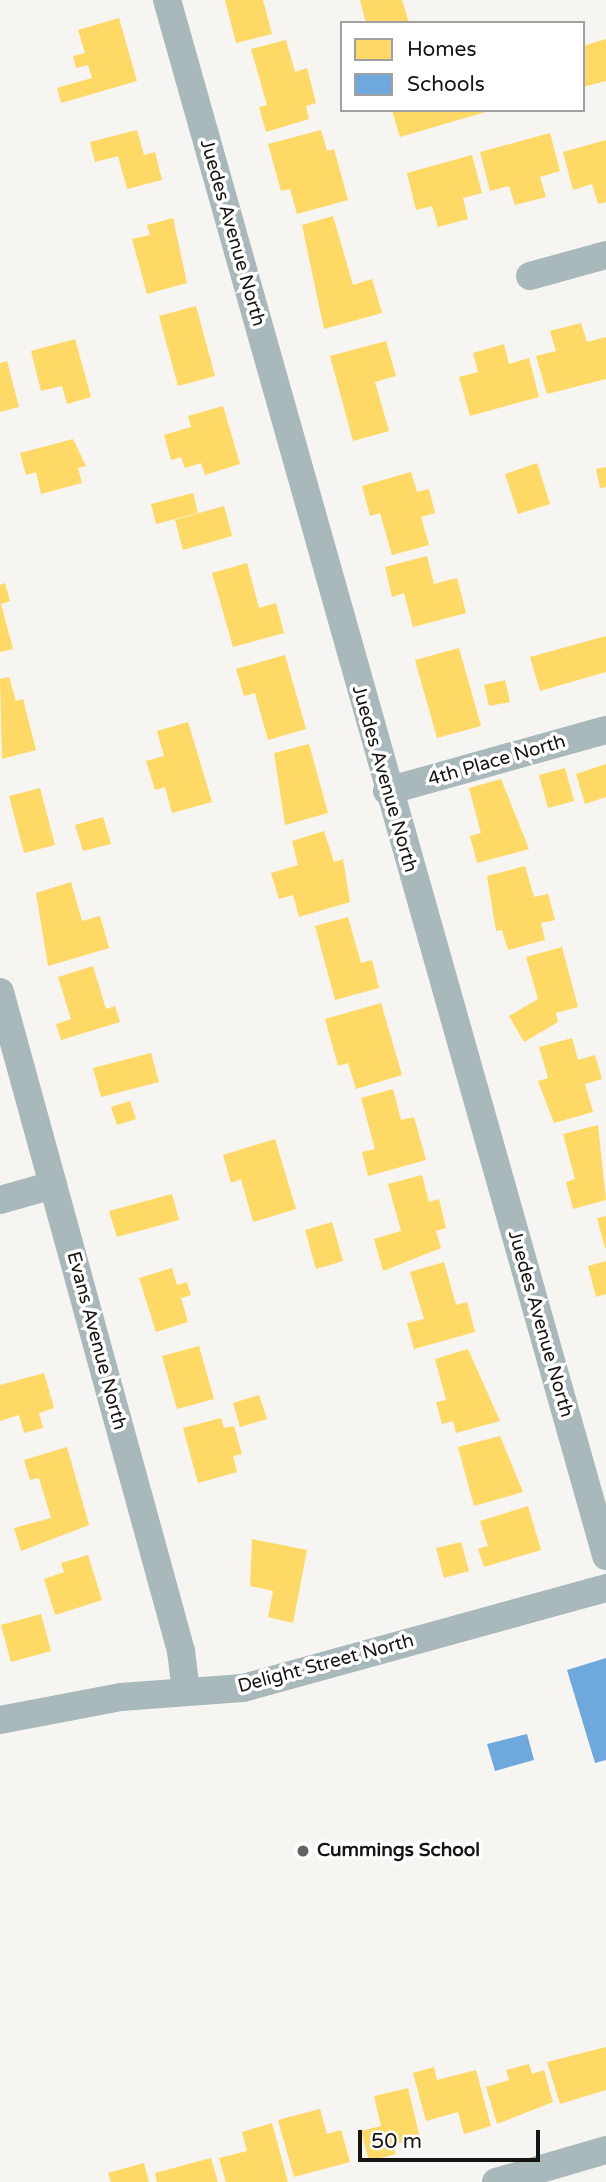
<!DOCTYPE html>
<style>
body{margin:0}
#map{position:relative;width:606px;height:2182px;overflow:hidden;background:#f6f5f1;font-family:"Varela Round",sans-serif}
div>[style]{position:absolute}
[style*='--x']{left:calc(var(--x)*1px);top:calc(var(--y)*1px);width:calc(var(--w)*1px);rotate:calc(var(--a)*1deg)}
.homes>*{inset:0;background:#ffd966}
.schools>*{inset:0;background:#6fa8dc}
.street>*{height:28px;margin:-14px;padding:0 14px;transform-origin:14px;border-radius:14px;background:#a9b8ba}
.dots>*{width:19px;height:19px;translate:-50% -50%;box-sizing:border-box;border:4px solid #fff;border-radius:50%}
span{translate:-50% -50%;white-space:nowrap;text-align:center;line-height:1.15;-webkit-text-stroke:7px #fff;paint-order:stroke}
.street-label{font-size:19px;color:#161513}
.poi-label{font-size:19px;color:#161513;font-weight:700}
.left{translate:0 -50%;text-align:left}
.legend{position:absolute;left:340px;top:21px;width:245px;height:91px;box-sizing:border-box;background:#fff;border:2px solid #a2a1a1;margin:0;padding:9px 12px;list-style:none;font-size:21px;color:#161513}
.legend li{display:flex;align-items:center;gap:14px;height:35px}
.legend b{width:35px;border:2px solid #a2a1a1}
.scale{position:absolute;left:358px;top:2130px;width:182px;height:32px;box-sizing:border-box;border:4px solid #161513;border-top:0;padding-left:9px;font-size:21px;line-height:24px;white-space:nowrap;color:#161513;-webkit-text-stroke:5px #fff;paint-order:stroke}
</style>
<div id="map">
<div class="homes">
<div style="clip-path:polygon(225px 0,263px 0,272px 34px,236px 43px)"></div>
<div style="clip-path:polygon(360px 0,402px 0,409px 23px,366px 23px)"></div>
<div style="clip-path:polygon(119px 18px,137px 81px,61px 103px,57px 88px,92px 78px,88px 65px,76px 68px,73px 56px,85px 53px,78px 30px)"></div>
<div style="clip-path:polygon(606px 39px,606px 81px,583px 87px,583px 46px)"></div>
<div style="clip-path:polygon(286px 40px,295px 72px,307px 68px,316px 103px,306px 106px,309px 119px,266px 132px,259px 107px,267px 105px,251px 49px)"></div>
<div style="clip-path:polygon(392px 110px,489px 110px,489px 111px,400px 137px)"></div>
<div style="clip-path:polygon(137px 130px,144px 155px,155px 152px,162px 180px,127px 189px,118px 156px,95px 162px,90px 142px)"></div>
<div style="clip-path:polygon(321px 130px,327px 151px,334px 149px,348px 200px,297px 214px,290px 189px,281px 191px,268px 144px)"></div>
<div style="clip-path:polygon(550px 133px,560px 171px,540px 177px,546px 197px,515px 205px,509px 186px,490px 191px,480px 152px)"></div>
<div style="clip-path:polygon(606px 140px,606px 202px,598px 204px,592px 184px,573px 190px,563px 152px)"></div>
<div style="clip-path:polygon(472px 155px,482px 193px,463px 198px,468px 219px,438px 227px,432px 206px,416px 210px,407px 173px)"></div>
<div style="clip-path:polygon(333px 216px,353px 285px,372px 279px,382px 313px,324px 329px,302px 225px)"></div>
<div style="clip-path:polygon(173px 218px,187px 283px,147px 294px,132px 239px,150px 235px,147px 225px)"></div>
<div style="clip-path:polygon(196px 306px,215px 376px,178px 386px,159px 316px)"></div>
<div style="clip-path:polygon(581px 323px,587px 342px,606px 337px,606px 379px,547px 394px,536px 356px,556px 351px,550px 331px)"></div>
<div style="clip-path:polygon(75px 339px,91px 397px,67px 404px,62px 386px,41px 391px,31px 351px)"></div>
<div style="clip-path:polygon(386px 341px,396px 376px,375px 382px,389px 431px,353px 441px,330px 356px)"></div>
<div style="clip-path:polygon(504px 344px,509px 364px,529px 358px,539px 397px,470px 416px,459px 377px,478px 372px,473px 353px)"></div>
<div style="clip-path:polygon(7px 361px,19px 407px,0 412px,0 363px)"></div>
<div style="clip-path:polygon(223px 406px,240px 464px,205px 475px,201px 463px,185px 468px,181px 457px,171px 460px,164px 435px,191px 427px,188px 416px)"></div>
<div style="clip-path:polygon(73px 439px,86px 466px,78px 468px,82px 483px,41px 494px,36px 472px,26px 475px,20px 453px)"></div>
<div style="clip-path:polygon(537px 463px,550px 504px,518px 514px,505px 474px)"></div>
<div style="clip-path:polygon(606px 467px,606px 487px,600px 488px,596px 469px)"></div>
<div style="clip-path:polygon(411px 472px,417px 492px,429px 489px,435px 513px,421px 517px,429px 545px,392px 555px,380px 513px,370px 516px,362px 486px)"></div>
<div style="clip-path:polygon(193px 493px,198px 513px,156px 524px,151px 504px)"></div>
<div style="clip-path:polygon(224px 506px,232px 536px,183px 550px,175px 520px)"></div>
<div style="clip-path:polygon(427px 556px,434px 584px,457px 578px,466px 613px,413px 627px,404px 593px,392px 597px,385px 567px)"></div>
<div style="clip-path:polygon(247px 563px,259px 608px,276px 603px,284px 633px,233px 647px,212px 573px)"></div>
<div style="clip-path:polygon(5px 583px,10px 601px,1px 604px,13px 649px,0 652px,0 585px)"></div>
<div style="clip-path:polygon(606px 636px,606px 672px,540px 691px,530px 657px)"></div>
<div style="clip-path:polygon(459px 648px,481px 726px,437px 738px,415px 660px)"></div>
<div style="clip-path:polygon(285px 655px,306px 729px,268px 740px,255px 693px,244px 696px,236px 669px)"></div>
<div style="clip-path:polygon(9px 677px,16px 701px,23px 699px,36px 750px,2px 759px,0 679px)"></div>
<div style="clip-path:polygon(505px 680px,510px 702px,489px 706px,484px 685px)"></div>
<div style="clip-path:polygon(188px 722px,212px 802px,172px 813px,165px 787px,155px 790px,146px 761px,164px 756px,157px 731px)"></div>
<div style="clip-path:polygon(309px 744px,328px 813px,285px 825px,274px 753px)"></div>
<div style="clip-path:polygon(606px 764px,606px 797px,585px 804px,576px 774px)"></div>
<div style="clip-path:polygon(565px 768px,574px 801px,548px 808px,539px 775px)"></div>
<div style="clip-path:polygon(501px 779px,529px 849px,477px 863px,470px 836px,481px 833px,469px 788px)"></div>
<div style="clip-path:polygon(40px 788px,55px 845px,24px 853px,9px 796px)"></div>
<div style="clip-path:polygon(103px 817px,111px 844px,83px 851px,75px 825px)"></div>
<div style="clip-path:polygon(324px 831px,334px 862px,343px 859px,350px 902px,299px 917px,293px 895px,279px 899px,271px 873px,298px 865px,292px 841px)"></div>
<div style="clip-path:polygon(525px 866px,534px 897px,548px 894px,555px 920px,541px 923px,545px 940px,508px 950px,502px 930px,496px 931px,487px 876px)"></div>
<div style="clip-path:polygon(71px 882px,82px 921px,100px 916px,109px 948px,48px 966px,36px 893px)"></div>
<div style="clip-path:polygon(348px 917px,361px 963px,372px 960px,379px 988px,335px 1000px,315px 926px)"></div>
<div style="clip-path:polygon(562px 947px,578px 1007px,556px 1013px,558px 1022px,524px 1042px,509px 1016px,538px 999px,526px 957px)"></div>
<div style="clip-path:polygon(93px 966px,106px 1009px,115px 1006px,120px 1022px,61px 1040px,56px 1024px,71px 1019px,58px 977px)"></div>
<div style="clip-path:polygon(381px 1003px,402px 1075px,356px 1089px,348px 1063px,338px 1066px,325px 1019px)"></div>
<div style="clip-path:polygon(572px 1038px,578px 1060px,595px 1055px,602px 1079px,585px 1084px,593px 1112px,554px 1123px,538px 1081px,548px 1078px,539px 1047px)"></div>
<div style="clip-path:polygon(151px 1053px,159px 1082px,101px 1097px,93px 1068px)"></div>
<div style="clip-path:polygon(393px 1089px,401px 1120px,414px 1117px,426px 1160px,368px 1176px,362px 1152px,375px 1149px,361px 1098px)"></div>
<div style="clip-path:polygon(130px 1101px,136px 1119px,117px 1125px,111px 1107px)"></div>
<div style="clip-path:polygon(598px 1125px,606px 1200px,573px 1209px,566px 1182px,575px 1179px,563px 1134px)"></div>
<div style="clip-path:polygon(275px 1139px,296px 1209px,253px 1222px,241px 1179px,231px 1183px,223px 1155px)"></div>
<div style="clip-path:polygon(422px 1175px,429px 1202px,439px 1199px,446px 1228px,436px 1231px,441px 1248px,383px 1271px,374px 1239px,401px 1231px,388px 1184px)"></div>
<div style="clip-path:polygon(172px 1194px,179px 1220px,117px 1237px,109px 1211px)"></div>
<div style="clip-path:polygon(606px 1216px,606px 1248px,605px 1248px,597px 1218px)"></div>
<div style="clip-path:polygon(332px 1222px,343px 1261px,316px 1269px,305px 1230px)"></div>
<div style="clip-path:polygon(606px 1261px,606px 1294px,596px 1297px,588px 1266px)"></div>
<div style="clip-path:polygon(444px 1262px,456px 1305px,467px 1302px,475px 1332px,414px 1349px,407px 1323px,424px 1319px,410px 1272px)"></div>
<div style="clip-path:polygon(172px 1268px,177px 1285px,187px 1282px,191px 1295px,181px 1298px,188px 1322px,156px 1332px,139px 1278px)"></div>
<div style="clip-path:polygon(199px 1346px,214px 1399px,177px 1409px,162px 1356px)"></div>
<div style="clip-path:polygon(468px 1349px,500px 1421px,456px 1433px,453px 1421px,442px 1424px,436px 1402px,446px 1400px,435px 1359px)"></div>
<div style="clip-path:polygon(44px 1373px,54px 1408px,39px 1413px,43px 1428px,24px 1433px,19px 1415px,0 1421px,0 1385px)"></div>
<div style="clip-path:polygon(259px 1395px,267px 1419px,240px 1427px,233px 1403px)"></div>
<div style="clip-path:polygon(221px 1418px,224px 1428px,234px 1426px,242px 1454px,233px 1456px,237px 1472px,198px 1483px,183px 1428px)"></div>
<div style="clip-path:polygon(500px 1436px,523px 1492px,474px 1506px,458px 1447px)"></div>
<div style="clip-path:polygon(67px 1447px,89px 1525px,21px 1551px,14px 1528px,51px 1518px,39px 1478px,30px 1480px,24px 1460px)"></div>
<div style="clip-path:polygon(528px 1506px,541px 1550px,484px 1567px,478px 1549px,488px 1546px,480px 1521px)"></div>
<div style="clip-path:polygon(252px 1539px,307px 1550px,293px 1623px,268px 1617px,273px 1591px,250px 1586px)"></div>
<div style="clip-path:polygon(461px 1542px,469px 1571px,444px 1578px,436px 1548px)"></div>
<div style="clip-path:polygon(88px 1555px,102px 1600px,55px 1615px,44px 1579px,64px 1572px,61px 1563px)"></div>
<div style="clip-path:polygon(41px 1614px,51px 1651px,11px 1662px,1px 1625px)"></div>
<div style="clip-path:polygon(606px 2047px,606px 2090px,560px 2104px,547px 2062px)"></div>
<div style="clip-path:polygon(529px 2064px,532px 2074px,544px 2070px,553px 2102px,497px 2124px,486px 2087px,509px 2080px,506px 2070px)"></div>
<div style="clip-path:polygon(434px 2067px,437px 2080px,476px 2070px,491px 2126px,464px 2134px,458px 2112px,426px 2121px,413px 2073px)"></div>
<div style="clip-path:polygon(408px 2088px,420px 2138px,393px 2145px,396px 2154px,369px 2161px,361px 2131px,381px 2126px,374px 2096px)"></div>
<div style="clip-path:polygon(320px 2109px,327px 2134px,341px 2130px,350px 2162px,294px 2177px,278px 2120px)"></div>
<div style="clip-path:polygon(272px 2123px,288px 2182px,226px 2182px,219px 2158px,247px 2151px,242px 2132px)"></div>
<div style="clip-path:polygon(211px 2158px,218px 2182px,157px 2182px,155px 2173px)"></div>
<div style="clip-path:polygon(144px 2163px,149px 2182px,111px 2182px,108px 2173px)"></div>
</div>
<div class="schools">
<div style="clip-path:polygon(606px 1658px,606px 1760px,595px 1763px,567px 1670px)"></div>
<div style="clip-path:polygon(527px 1734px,534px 1760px,495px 1771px,487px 1744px)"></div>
</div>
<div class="street">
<div style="--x:167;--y:0;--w:1617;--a:74.24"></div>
<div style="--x:530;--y:276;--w:79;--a:-15.4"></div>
<div style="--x:387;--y:791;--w:227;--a:-15.6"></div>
<div style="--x:0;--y:992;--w:683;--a:74.64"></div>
<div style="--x:181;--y:1651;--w:41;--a:83"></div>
<div style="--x:0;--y:1200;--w:55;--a:-15.8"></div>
<div style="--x:0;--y:1720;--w:123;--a:-10.8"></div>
<div style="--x:121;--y:1697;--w:122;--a:-4.2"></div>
<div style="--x:243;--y:1688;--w:377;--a:-15.4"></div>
<div style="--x:496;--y:2182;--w:115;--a:-16.2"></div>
</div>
<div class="dots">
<div style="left:303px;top:1851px;background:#646361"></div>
</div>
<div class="street-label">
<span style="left:232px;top:233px;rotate:74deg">Juedes Avenue North</span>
<span style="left:497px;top:761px;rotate:-16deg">4th Place North</span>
<span style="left:384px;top:779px;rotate:74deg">Juedes Avenue North</span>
<span style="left:540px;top:1324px;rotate:74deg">Juedes Avenue North</span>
<span style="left:96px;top:1341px;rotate:75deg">Evans Avenue North</span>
<span style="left:326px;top:1664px;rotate:-15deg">Delight Street North</span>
</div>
<div class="poi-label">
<span class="left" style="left:317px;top:1851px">Cummings School</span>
</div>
<ul class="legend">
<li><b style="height:19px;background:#ffd966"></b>Homes</li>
<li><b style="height:19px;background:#6fa8dc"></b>Schools</li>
</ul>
<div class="scale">50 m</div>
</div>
